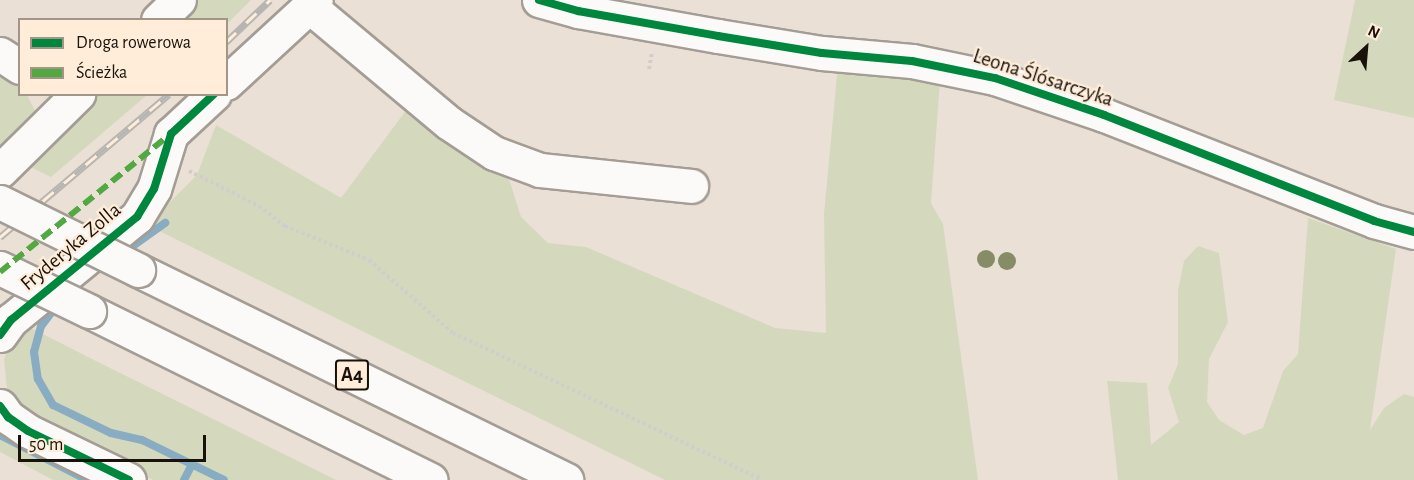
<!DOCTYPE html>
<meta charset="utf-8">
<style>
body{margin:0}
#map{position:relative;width:1414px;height:480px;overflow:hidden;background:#eae0d5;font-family:"Alegreya Sans",sans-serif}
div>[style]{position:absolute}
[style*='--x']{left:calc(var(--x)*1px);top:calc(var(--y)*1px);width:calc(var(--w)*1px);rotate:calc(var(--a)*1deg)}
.green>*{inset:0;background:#d4d9be}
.stream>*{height:8px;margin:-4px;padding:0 4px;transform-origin:4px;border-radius:4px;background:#88acc1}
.path>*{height:4px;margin-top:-2px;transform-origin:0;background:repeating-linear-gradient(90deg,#d0cdca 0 3px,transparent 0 6px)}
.roads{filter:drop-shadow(2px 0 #a49d95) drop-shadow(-2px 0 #a49d95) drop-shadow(0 2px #a49d95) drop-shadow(0 -2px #a49d95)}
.minor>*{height:33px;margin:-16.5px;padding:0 16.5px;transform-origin:16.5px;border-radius:16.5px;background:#fcfaf9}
.highway>*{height:33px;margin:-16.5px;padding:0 16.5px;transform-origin:16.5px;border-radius:16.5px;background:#fcfaf9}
.rail>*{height:7px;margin-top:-3.5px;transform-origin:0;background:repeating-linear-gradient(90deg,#ffedda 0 14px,#b7b5b1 0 28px);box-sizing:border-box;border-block:2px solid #b7b5b1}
.bridges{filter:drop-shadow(2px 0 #a49d95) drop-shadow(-2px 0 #a49d95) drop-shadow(0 2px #a49d95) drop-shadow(0 -2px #a49d95)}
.highway-bridge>*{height:33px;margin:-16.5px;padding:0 16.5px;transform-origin:16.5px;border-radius:16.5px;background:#fcfaf9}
.quiet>*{height:6px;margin-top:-3px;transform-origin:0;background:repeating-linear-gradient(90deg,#52a841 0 12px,transparent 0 18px)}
.cycleway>*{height:8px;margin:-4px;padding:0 4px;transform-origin:4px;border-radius:4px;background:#00873e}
.trees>*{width:18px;height:18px;margin:-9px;border-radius:50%;background:#868d66}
span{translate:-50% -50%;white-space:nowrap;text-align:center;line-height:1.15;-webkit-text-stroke:4.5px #ffedda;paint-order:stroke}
.shield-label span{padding:2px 4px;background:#ffedda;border:2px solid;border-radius:4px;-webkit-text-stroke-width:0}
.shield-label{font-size:20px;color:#18120b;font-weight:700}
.street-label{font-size:21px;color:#18120b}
.legend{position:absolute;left:18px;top:18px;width:210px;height:78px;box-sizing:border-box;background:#ffedda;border:2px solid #a39587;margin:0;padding:8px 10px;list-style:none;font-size:18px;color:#18120b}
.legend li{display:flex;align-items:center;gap:12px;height:30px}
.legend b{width:30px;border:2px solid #a39587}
.north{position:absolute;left:1336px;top:18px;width:60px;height:60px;-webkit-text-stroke:4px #ffedda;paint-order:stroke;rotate:26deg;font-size:16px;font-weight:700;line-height:24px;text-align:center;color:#18120b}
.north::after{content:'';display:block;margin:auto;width:21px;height:27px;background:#18120b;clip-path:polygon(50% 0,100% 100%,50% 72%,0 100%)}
.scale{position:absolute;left:18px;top:435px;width:188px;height:27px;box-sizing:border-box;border:3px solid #18120b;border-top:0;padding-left:8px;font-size:18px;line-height:21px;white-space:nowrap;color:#18120b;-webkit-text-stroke:4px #ffedda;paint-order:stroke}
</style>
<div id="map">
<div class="green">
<div style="clip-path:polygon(186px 0,251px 0,227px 24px,226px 20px,167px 20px)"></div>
<div style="clip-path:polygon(1355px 0,1414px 0,1414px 118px,1334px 100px)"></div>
<div style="clip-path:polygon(838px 65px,940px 80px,931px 203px,943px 224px,978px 480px,665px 480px,147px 225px,197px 175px,216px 125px,341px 198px,413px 101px,494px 163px,509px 179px,521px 217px,548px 243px,586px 247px,775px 328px,826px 333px,824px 214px)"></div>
<div style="clip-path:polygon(0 72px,19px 83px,20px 94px,27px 95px,37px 115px,0 152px)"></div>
<div style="clip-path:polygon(93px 95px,147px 95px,51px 177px,24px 164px)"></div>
<div style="clip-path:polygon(1308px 218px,1396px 249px,1370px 430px,1384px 408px,1404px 394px,1414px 397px,1414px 480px,1118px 480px,1107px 381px,1147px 383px,1151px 445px,1179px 422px,1168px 388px,1178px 364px,1178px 291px,1184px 261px,1198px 246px,1219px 253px,1228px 322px,1209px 359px,1207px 402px,1219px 420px,1244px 435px,1263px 428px,1283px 371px,1298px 354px)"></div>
<div style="clip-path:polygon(27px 326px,98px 362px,336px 480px,153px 480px,49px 431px,17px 407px,7px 390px,4px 359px,13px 338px)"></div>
<div style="clip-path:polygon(0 425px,105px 480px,53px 480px,0 452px)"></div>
</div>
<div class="stream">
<div style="--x:123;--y:253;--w:52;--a:-35.5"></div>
<div style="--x:57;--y:305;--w:26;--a:127"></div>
<div style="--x:41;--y:326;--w:27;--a:105"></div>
<div style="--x:34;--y:352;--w:27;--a:82"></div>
<div style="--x:38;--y:379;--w:30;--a:60"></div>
<div style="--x:53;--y:405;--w:64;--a:25.8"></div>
<div style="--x:111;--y:433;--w:32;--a:13"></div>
<div style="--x:142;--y:440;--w:91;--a:26"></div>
<div style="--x:0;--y:435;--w:98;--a:27.3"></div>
<div style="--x:184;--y:480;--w:18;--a:-63"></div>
</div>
<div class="path">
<div style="--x:649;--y:69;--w:17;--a:-80"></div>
<div style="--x:189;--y:171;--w:78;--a:26.6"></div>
<div style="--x:259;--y:206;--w:33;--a:38"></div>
<div style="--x:285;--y:226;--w:91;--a:22"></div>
<div style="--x:369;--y:260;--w:111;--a:41"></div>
<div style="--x:453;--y:333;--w:343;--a:25.4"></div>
</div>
<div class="roads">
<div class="minor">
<div style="--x:539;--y:0;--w:41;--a:15.8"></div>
<div style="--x:578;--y:11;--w:142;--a:10.1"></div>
<div style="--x:718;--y:36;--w:105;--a:9.3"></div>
<div style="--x:822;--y:53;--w:90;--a:5.1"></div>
<div style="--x:912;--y:61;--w:85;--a:11.6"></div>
<div style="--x:995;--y:78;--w:115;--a:18.7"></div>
<div style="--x:1104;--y:115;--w:290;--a:21.4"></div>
<div style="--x:1374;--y:221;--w:41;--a:15.4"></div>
<div style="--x:309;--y:6;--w:182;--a:39.9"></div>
<div style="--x:449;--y:123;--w:54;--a:33.7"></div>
<div style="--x:494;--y:153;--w:49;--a:20.3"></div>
<div style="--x:540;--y:170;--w:152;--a:6"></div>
<div style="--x:158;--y:20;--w:29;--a:-44"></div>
<div style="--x:0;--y:54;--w:24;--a:33"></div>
<div style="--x:226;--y:83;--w:122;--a:-42.7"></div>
<div style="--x:0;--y:171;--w:110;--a:-44.6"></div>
<div style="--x:0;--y:335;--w:19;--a:-54"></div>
<div style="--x:11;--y:320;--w:163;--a:-39.3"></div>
<div style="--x:137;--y:217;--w:33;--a:-59"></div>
<div style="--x:154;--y:189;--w:58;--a:-72.8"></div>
<div style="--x:171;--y:134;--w:59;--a:-42.9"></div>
<div style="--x:0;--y:406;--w:14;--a:54"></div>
<div style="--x:8;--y:417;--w:24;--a:35"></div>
<div style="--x:28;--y:431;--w:112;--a:25.9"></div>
</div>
<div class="highway">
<div style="--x:138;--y:270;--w:477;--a:26.1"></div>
<div style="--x:89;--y:311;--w:381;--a:26.3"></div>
</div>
</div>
<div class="rail">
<div style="--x:226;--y:42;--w:61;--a:-43.7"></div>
<div style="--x:0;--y:237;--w:221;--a:-40.2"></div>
</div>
<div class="bridges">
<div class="highway-bridge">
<div style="--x:0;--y:202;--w:154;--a:26.2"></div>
<div style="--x:0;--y:268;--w:99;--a:25.8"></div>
</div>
</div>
<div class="quiet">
<div style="--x:0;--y:272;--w:216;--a:-39"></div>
</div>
<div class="cycleway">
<div style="--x:539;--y:0;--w:41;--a:15.8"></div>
<div style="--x:578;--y:11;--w:142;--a:10.1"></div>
<div style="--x:718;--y:36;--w:105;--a:9.3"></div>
<div style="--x:822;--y:53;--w:90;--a:5.1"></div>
<div style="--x:912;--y:61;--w:85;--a:11.6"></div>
<div style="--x:995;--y:78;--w:115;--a:18.7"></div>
<div style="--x:1104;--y:115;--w:290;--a:21.4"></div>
<div style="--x:1374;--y:221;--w:41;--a:15.4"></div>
<div style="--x:0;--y:335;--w:19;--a:-54"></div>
<div style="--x:11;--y:320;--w:163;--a:-39.3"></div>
<div style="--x:137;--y:217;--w:33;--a:-59"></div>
<div style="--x:154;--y:189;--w:58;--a:-72.8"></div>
<div style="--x:171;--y:134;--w:59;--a:-42.9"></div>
<div style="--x:0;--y:406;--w:14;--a:54"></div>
<div style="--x:8;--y:417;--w:24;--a:35"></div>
<div style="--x:28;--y:431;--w:112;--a:25.9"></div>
</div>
<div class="trees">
<div style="left:986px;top:259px"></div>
<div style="left:1007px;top:261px"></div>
</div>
<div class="shield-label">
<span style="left:352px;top:375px">A4</span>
</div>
<div class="street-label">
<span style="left:1043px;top:78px;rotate:18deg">Leona Ślósarczyka</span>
<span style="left:71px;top:247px;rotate:-40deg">Fryderyka Zolla</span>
</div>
<ul class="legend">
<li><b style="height:8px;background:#00873e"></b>Droga rowerowa</li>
<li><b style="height:8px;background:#52a841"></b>Ścieżka</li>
</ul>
<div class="north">N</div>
<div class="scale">50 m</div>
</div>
